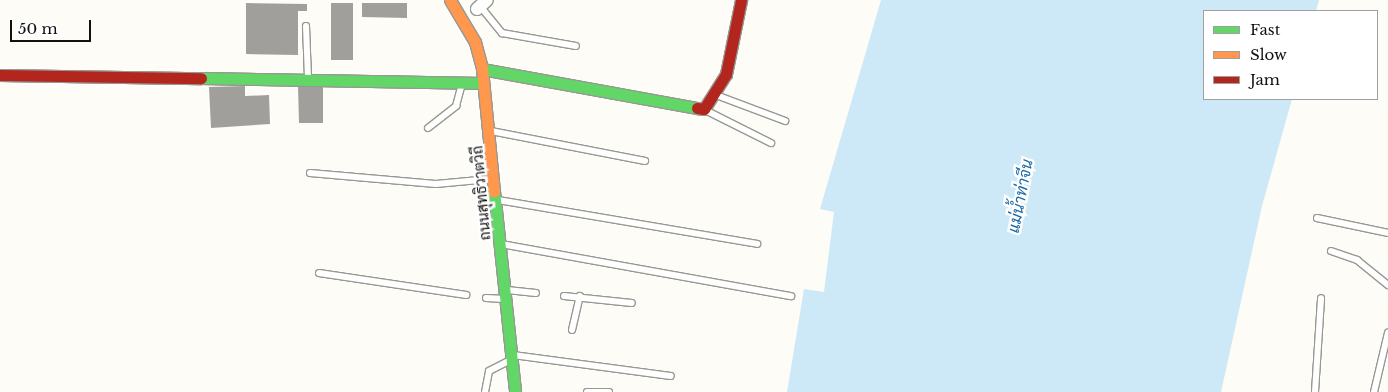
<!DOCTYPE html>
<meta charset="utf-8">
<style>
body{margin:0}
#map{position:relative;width:1388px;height:392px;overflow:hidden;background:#fdfcf7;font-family:"Libre Baskerville",Sarabun,serif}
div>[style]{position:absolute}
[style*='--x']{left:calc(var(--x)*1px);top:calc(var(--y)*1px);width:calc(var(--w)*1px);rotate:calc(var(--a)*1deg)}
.water>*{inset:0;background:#cde8f7}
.building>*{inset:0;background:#a19f9c}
.roads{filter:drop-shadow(1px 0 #979795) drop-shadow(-1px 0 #979795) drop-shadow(0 1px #979795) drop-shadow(0 -1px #979795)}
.lane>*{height:6px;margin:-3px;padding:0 3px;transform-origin:3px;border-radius:3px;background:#fffffe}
.street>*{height:12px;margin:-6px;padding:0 6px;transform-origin:6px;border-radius:6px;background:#fffffe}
.fast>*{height:11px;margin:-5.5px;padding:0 5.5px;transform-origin:5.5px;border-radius:5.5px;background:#63d668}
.slow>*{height:11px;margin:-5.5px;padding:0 5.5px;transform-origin:5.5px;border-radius:5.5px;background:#ff974d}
.jam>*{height:11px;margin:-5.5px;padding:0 5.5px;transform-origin:5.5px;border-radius:5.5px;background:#b3261e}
span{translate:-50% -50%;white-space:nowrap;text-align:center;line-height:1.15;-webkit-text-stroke:5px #fff;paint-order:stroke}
.street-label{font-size:15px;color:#111}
.water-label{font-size:16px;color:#1768a6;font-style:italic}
.legend{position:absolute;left:1203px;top:10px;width:175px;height:90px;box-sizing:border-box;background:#fff;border:1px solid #a0a0a0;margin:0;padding:6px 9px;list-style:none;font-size:15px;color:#111}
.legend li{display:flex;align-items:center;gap:10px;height:25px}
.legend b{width:25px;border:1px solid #a0a0a0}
.scale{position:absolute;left:10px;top:20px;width:81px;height:22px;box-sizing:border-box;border:2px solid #111;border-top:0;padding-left:6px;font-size:15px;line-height:18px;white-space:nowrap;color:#111;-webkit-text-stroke:4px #fff;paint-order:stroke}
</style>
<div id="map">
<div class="water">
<div style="clip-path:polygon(881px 0,1319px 0,1316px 11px,1204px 11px,1204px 99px,1292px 99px,1262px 206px,1221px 392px,787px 392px,804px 289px,824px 292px,834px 212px,820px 209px)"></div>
</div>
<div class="building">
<div style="clip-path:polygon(246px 3px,307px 4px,307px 11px,298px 11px,298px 55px,246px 54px)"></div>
<div style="clip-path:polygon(331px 3px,353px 3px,353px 60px,331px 60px)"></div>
<div style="clip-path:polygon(362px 3px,407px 3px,407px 18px,362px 17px)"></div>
<div style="clip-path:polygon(245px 86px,245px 96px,269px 95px,270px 124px,211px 128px,209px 87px)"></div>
<div style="clip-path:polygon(298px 86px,323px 86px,323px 123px,299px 123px)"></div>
</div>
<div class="roads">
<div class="lane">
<div style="--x:480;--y:6;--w:35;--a:51"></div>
<div style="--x:502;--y:33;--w:75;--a:10"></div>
<div style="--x:306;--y:26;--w:51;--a:87.8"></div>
<div style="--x:716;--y:95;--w:74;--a:20.6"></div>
<div style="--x:705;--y:110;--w:74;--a:26.6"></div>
<div style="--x:428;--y:128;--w:36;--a:-38"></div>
<div style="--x:456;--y:106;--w:23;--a:-75"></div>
<div style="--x:491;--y:131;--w:157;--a:11"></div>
<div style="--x:310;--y:173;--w:126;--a:5"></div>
<div style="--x:436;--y:184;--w:54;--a:-5.3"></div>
<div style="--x:498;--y:200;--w:263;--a:9.6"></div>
<div style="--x:1317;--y:218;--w:73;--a:11.9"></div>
<div style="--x:501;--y:244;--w:295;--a:10.2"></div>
<div style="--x:1331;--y:251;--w:28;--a:19"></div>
<div style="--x:1357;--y:260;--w:40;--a:39"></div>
<div style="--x:319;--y:273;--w:149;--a:8.5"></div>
<div style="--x:507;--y:290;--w:29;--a:6"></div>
<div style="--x:564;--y:296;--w:68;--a:5.9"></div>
<div style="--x:486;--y:298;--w:19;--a:3"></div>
<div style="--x:572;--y:330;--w:35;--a:-77"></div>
<div style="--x:513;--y:355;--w:159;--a:7.6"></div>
<div style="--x:485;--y:392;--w:21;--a:-79"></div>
<div style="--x:489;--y:371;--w:22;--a:-27"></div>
<div style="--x:587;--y:392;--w:22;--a:0"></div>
<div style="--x:1315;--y:392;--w:94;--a:-86.3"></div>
<div style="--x:1374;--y:392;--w:61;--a:-76.7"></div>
</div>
<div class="street">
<div style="--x:477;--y:9;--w:13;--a:-42"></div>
</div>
<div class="fast">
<div style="--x:482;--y:69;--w:219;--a:10.3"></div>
<div style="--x:201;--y:78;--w:282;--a:1"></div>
<div style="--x:494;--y:191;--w:202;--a:84"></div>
</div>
<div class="slow">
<div style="--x:450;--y:0;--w:49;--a:59.2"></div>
<div style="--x:475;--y:42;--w:28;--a:75"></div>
<div style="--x:482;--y:69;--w:123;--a:84.4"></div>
</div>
<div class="jam">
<div style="--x:0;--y:75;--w:201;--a:0.9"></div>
<div style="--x:697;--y:108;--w:7;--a:8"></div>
<div style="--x:704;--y:109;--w:41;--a:-57.8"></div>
<div style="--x:726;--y:74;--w:76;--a:-78.5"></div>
</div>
</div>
<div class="street-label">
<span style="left:481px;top:193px;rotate:-95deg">ถนนสุทธิวาตวิถี</span>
</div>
<div class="water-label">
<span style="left:1020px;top:196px;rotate:-79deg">แม่น้ำท่าจีน</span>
</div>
<ul class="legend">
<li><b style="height:6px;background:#63d668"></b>Fast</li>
<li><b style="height:6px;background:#ff974d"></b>Slow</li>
<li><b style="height:6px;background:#b3261e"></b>Jam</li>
</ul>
<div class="scale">50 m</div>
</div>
